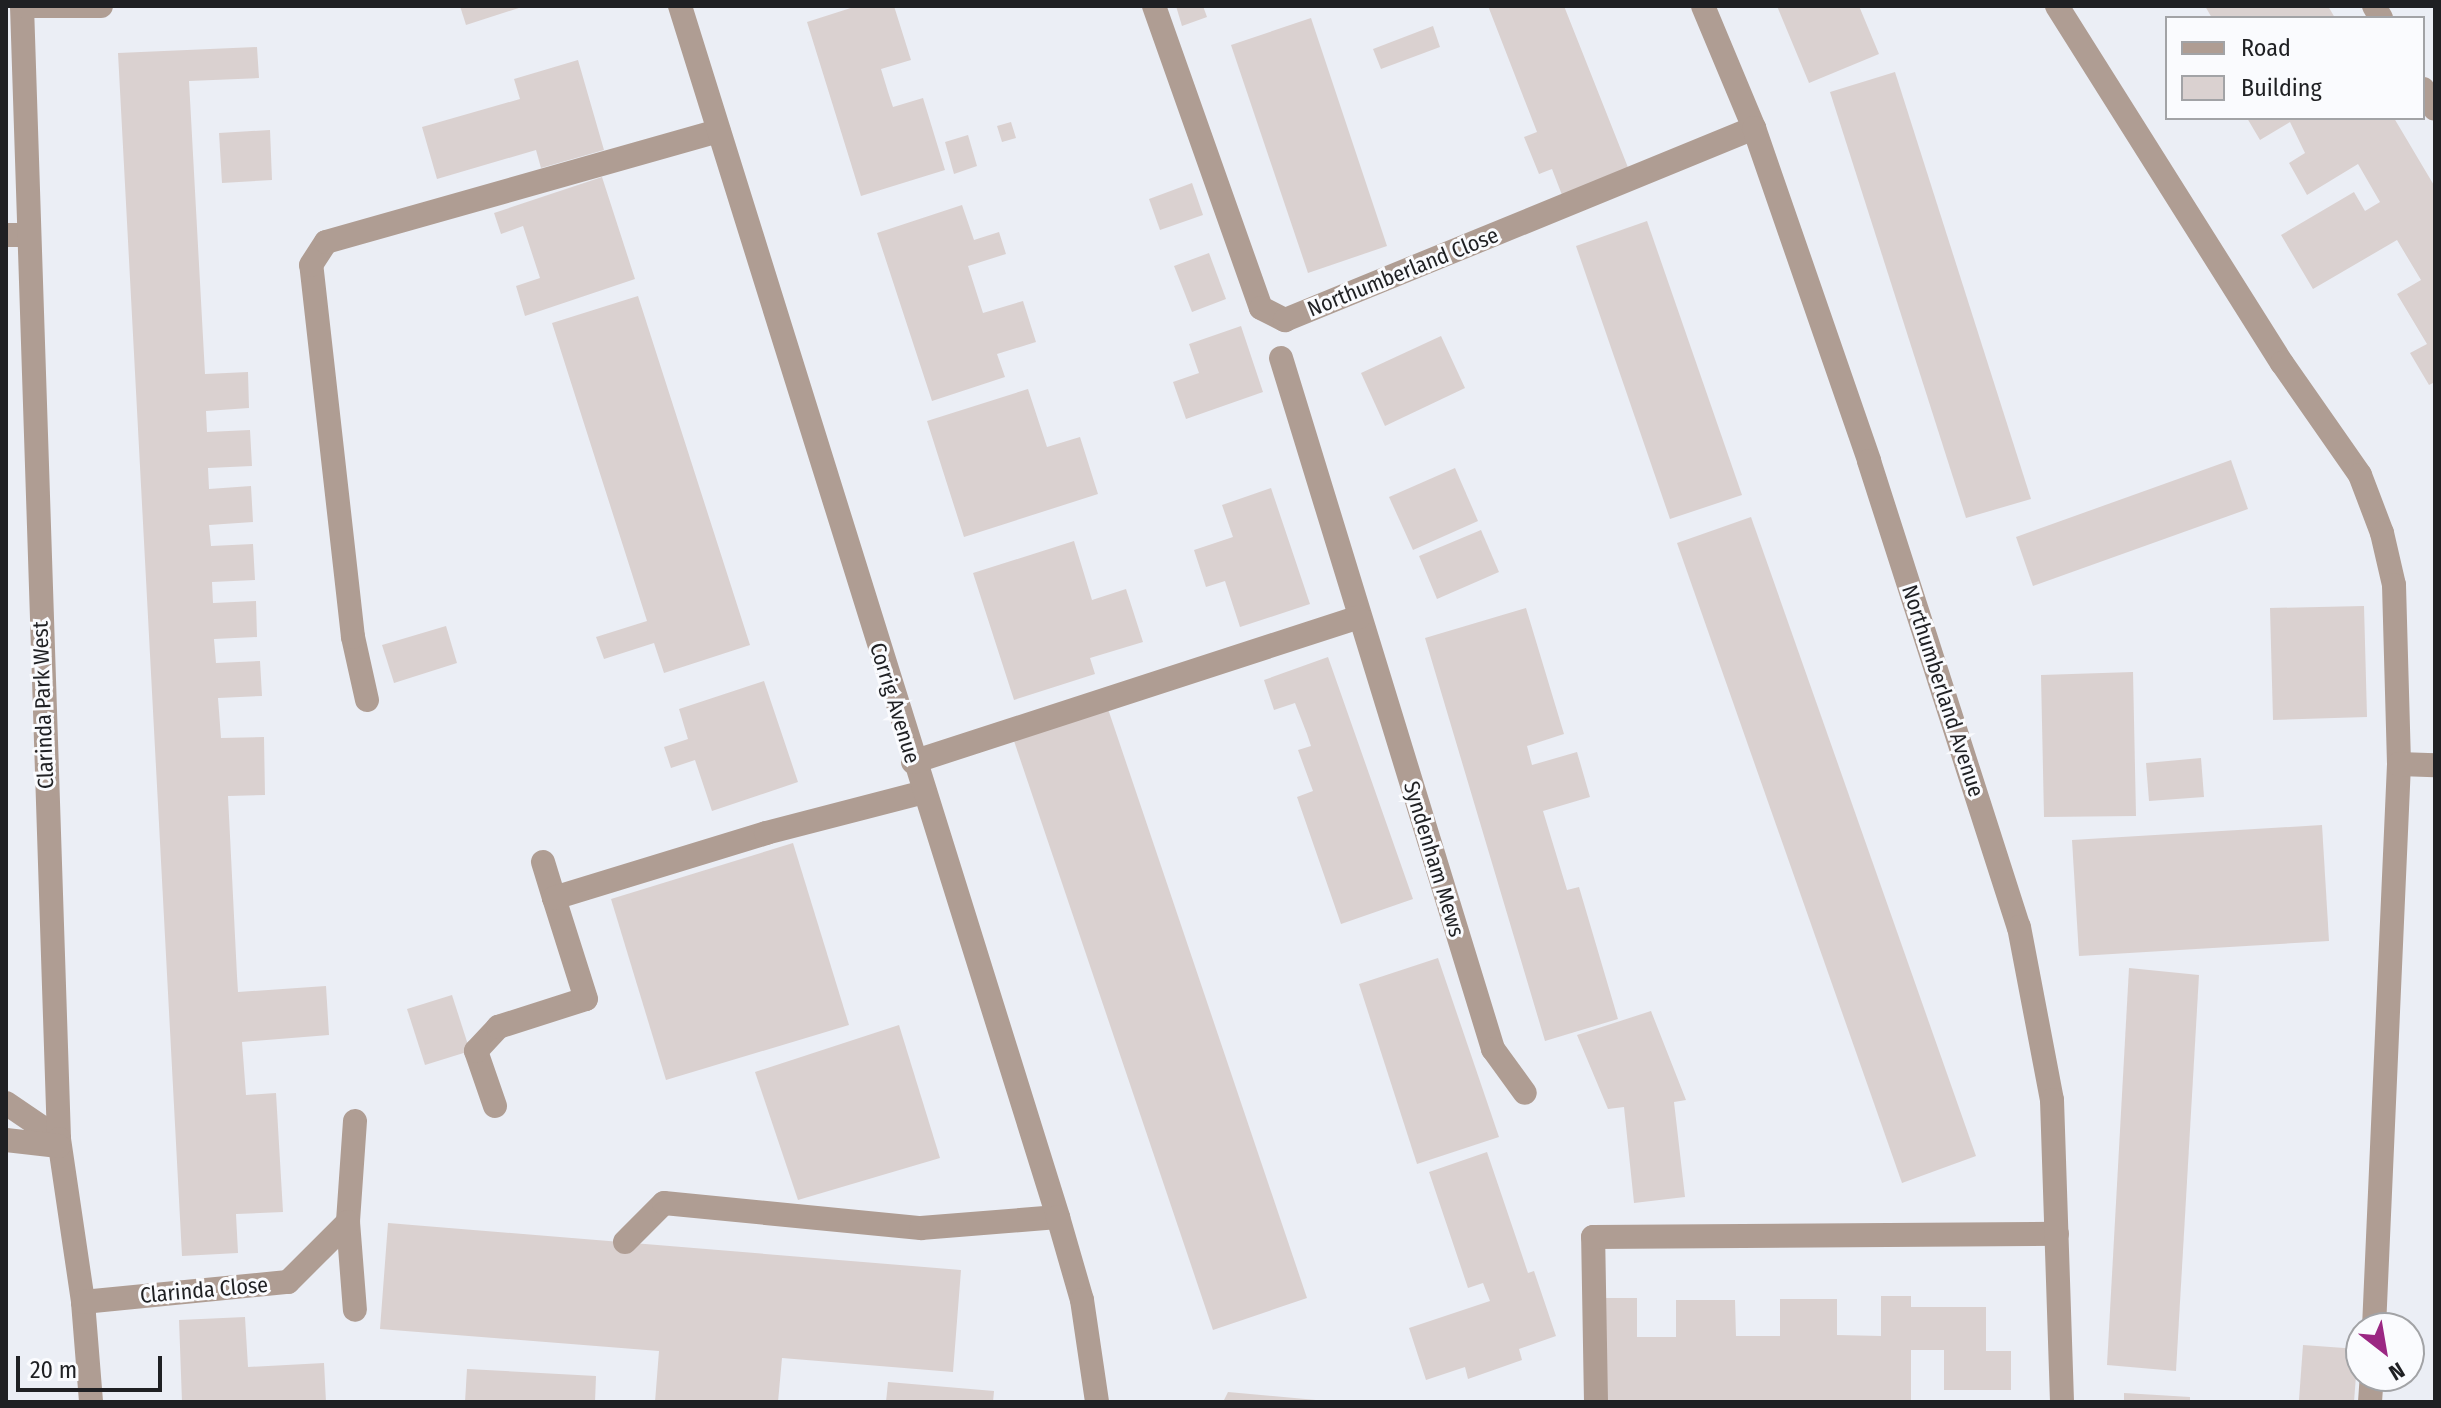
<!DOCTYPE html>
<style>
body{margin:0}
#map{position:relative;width:2441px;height:1408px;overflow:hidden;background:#ebeef5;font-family:"Fira Sans Condensed",sans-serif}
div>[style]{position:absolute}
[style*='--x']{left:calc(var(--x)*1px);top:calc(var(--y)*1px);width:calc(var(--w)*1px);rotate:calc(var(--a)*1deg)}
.building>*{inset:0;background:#dad1d0}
.lane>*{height:24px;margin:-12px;padding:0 12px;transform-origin:12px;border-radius:12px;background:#af9d93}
.street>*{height:24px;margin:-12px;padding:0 12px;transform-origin:12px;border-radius:12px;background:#af9d93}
span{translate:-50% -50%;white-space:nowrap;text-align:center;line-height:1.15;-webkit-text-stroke:6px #fafbfe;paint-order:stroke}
.street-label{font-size:22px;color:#1f2023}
.frame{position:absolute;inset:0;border:8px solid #1f2023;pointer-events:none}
.legend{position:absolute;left:2165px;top:16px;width:260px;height:104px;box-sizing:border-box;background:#fafbfe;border:2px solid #a2a3a6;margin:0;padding:10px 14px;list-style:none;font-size:24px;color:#1f2023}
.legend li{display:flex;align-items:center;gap:16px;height:40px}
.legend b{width:40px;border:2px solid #a2a3a6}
.north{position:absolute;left:2345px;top:1312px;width:80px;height:80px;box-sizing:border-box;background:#fafbfe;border:2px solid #a2a3a6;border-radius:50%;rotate:149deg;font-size:22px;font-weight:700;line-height:32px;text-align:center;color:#1f2023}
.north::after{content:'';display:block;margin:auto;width:28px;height:36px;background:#9b2783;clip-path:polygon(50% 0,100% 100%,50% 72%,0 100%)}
.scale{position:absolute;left:16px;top:1356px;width:146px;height:36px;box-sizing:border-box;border:4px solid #1f2023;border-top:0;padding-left:10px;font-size:24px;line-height:28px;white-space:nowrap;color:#1f2023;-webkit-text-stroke:6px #fafbfe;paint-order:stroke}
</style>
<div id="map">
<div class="building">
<div style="clip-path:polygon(460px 6px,522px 6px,522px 7px,466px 25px)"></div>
<div style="clip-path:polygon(857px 6px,894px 6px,911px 60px,881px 69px,888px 92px,893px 107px,923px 98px,945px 170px,861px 196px,807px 22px)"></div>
<div style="clip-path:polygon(1176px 6px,1203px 6px,1207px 17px,1182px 26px)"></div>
<div style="clip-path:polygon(1488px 6px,1564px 6px,1629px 170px,1562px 195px,1552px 169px,1539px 174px,1524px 137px,1537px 132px)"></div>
<div style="clip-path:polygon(1777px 6px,1859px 6px,1879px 54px,1809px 83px)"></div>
<div style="clip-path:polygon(2205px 6px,2328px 6px,2335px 18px,2212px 18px)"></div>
<div style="clip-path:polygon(1311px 18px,1387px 246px,1308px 273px,1231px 45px)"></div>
<div style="clip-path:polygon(1433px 26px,1440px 47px,1381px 69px,1373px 49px)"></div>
<div style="clip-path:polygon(257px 47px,259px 78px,189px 81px,205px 374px,248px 372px,249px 408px,206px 411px,207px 432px,250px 430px,252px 466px,208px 468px,209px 489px,251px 486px,253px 522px,209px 525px,211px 546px,253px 544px,255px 580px,212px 582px,213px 603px,256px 601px,257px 637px,214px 639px,216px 663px,260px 661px,262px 696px,218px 698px,221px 738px,264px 737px,265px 795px,228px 796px,237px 976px,238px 992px,326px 986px,329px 1035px,242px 1042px,246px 1095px,276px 1093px,283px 1212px,236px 1214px,238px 1253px,182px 1256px,118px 53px)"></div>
<div style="clip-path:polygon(578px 60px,604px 150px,541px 168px,536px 150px,437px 179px,422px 127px,520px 99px,514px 79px)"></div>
<div style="clip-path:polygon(1895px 72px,2031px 499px,1966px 518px,1830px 92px)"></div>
<div style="clip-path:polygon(2247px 118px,2394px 118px,2435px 187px,2435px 382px,2429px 385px,2410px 353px,2427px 344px,2397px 294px,2421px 280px,2397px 240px,2313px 289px,2281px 235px,2354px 192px,2365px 211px,2380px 202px,2358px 164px,2307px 195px,2289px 163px,2305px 153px,2290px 122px,2260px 140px)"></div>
<div style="clip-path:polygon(1011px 122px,1016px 138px,1002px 142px,997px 126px)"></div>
<div style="clip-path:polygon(270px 130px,272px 180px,222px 183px,219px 133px)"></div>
<div style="clip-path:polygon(968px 135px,977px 166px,954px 174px,945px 142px)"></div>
<div style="clip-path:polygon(602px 177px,635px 279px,525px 316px,516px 286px,540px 278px,523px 226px,501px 234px,494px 213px)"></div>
<div style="clip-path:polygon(1192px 183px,1203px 215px,1160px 230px,1149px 199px)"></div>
<div style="clip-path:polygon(962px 205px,974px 240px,999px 232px,1006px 254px,968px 266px,983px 313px,1023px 301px,1036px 342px,997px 354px,1005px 377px,932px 401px,877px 233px)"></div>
<div style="clip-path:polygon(1647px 221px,1742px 495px,1670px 519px,1576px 246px)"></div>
<div style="clip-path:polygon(1209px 253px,1226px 299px,1192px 312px,1174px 266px)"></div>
<div style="clip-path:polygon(638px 296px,750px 645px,664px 673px,654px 643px,604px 659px,596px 637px,647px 621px,552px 323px)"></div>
<div style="clip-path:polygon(1241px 326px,1263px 392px,1186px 419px,1173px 382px,1199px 373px,1189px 344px)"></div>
<div style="clip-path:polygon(1441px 336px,1465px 388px,1385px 426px,1361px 373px)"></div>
<div style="clip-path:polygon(1028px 389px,1047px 447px,1080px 437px,1098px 494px,964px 537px,927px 421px)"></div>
<div style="clip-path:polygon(2231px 460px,2248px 509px,2033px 586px,2016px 537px)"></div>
<div style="clip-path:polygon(1455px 468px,1478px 521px,1413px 550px,1389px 497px)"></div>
<div style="clip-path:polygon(1271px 488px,1310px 604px,1240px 627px,1225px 581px,1206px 587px,1194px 550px,1233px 537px,1222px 505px)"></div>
<div style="clip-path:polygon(1751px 517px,1976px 1156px,1902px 1183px,1677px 543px)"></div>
<div style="clip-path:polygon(1481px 530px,1499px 572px,1437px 599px,1419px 556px)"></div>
<div style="clip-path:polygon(1074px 541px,1092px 600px,1126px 589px,1143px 642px,1090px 658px,1095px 674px,1014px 700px,973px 573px)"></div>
<div style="clip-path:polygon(2364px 606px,2367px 717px,2273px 720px,2270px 608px)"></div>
<div style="clip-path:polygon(1526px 608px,1564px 734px,1527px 746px,1532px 765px,1577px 752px,1590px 797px,1543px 811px,1567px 890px,1579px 887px,1618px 1019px,1545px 1041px,1425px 638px)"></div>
<div style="clip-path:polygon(446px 626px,457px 663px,394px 683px,382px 645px)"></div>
<div style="clip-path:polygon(1328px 657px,1413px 899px,1341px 924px,1297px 797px,1313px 791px,1298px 750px,1311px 746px,1307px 734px,1295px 703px,1274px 710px,1264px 680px)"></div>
<div style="clip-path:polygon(2133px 672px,2136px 816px,2044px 817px,2041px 675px)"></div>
<div style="clip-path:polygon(764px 681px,798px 782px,712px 811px,695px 760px,671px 768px,664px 747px,688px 739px,679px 709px)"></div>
<div style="clip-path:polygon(1107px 706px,1307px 1298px,1213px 1330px,1013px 738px)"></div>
<div style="clip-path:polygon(2201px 758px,2204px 797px,2149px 801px,2146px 763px)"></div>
<div style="clip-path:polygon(2322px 825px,2329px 941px,2079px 956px,2072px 840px)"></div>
<div style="clip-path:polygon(793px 843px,849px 1025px,666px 1080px,611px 899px)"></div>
<div style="clip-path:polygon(1438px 958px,1499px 1137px,1417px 1164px,1359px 984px)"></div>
<div style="clip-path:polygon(2129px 968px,2199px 975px,2176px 1371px,2107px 1365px)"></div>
<div style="clip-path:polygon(452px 995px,470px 1051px,425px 1065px,407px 1009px)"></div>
<div style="clip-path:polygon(1651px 1011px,1686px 1100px,1674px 1102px,1685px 1197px,1634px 1203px,1624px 1107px,1608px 1109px,1577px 1035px)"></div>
<div style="clip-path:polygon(899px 1025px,940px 1158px,798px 1200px,755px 1072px)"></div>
<div style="clip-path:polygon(1487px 1152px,1528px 1273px,1534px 1271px,1556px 1336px,1519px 1349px,1522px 1360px,1468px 1379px,1465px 1367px,1426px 1380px,1409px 1328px,1490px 1301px,1483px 1283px,1468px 1288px,1429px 1172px)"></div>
<div style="clip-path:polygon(388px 1223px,961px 1270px,953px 1372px,782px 1358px,778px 1402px,655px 1402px,659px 1351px,380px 1329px)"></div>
<div style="clip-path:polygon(1881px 1296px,1911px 1296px,1911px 1307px,1986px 1307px,1986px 1351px,2011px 1351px,2011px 1390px,1944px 1390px,1944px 1350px,1911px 1350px,1911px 1401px,1605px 1402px,1604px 1298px,1637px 1298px,1637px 1337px,1676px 1337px,1676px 1300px,1735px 1300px,1736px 1336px,1780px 1336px,1780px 1299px,1837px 1299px,1837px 1335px,1881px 1336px)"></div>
<div style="clip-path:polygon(245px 1317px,248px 1367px,324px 1363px,326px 1402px,182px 1402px,179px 1320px)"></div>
<div style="clip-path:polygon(2303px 1345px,2358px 1349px,2354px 1402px,2299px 1400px)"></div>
<div style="clip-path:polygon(467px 1369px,596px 1376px,595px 1402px,465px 1402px)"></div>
<div style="clip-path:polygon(888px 1382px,994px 1391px,993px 1402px,886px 1402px)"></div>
<div style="clip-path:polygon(1228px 1392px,1316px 1400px,1316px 1402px,1223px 1402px)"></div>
<div style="clip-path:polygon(2124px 1393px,2190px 1397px,2190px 1402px,2124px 1402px)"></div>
</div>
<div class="lane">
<div style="--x:2057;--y:6;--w:422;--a:57.8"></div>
<div style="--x:2282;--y:363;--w:136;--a:55.1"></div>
<div style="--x:2360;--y:475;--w:62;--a:69.2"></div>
<div style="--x:2382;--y:533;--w:53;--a:77"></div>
<div style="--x:2394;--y:585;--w:179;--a:88.4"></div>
<div style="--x:2399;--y:764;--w:565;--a:92.54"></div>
<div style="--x:6;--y:235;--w:20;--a:0"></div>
<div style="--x:367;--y:700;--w:65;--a:-102.5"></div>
<div style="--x:353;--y:637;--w:374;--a:-96.4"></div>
<div style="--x:311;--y:265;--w:27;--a:-57"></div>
<div style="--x:326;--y:242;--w:408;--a:-15.8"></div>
<div style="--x:2399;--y:764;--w:36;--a:2"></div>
<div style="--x:543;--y:862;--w:38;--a:73"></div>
<div style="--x:6;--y:1103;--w:64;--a:34.2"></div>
<div style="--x:495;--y:1106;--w:58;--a:-109.1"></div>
<div style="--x:476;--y:1051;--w:33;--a:-47"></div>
<div style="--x:498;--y:1027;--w:92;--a:-17.7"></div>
<div style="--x:586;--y:999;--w:106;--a:-107.6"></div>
<div style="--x:554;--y:898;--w:222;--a:-17"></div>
<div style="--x:766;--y:833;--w:164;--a:-14.5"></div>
<div style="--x:625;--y:1242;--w:55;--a:-45"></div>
<div style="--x:664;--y:1203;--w:258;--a:5.6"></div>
<div style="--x:921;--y:1228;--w:137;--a:-4.6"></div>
<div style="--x:1596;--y:1402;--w:165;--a:-91"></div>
<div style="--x:1593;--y:1237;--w:464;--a:-0.4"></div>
<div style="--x:2370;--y:1402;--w:26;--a:-86"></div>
</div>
<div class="street">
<div style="--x:22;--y:6;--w:1134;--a:88.13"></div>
<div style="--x:59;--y:1139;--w:165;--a:81.6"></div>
<div style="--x:83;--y:1302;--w:100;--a:85.4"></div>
<div style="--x:22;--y:6;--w:79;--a:0"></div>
<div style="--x:680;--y:6;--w:1269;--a:72.66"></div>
<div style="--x:1058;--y:1217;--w:86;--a:73.9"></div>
<div style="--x:1082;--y:1300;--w:103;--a:81.6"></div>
<div style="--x:1154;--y:6;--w:320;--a:70.5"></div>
<div style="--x:1261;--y:308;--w:27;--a:27"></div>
<div style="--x:1285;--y:320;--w:507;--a:-22.26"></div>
<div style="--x:1703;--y:6;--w:132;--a:67.3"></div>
<div style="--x:1754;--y:128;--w:352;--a:70.9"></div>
<div style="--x:1869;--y:461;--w:490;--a:72.2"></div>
<div style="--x:2019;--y:927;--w:176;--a:79.2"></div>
<div style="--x:2052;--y:1100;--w:302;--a:88.1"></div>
<div style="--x:2374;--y:6;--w:14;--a:60"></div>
<div style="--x:2423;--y:89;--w:23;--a:59"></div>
<div style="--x:1281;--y:358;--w:723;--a:72.94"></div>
<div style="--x:1493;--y:1049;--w:54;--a:54"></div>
<div style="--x:913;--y:762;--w:469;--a:-18"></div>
<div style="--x:355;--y:1121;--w:101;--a:94"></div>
<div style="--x:348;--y:1222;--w:88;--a:85.5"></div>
<div style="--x:6;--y:1140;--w:53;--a:6.5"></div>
<div style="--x:83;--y:1302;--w:206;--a:-5.6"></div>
<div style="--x:288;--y:1282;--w:85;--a:-45"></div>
</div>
<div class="street-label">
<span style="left:1403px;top:272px;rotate:-22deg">Northumberland Close</span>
<span style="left:1943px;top:691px;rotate:72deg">Northumberland Avenue</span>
<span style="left:895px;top:703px;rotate:73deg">Corrig Avenue</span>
<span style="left:43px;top:705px;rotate:-92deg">Clarinda Park West</span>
<span style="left:1434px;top:859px;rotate:73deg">Syndenham Mews</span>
<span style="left:204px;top:1290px;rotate:-5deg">Clarinda Close</span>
</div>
<div class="frame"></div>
<ul class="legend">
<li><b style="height:10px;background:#af9d93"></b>Road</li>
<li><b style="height:22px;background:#dad1d0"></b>Building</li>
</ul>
<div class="north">N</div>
<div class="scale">20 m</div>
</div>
